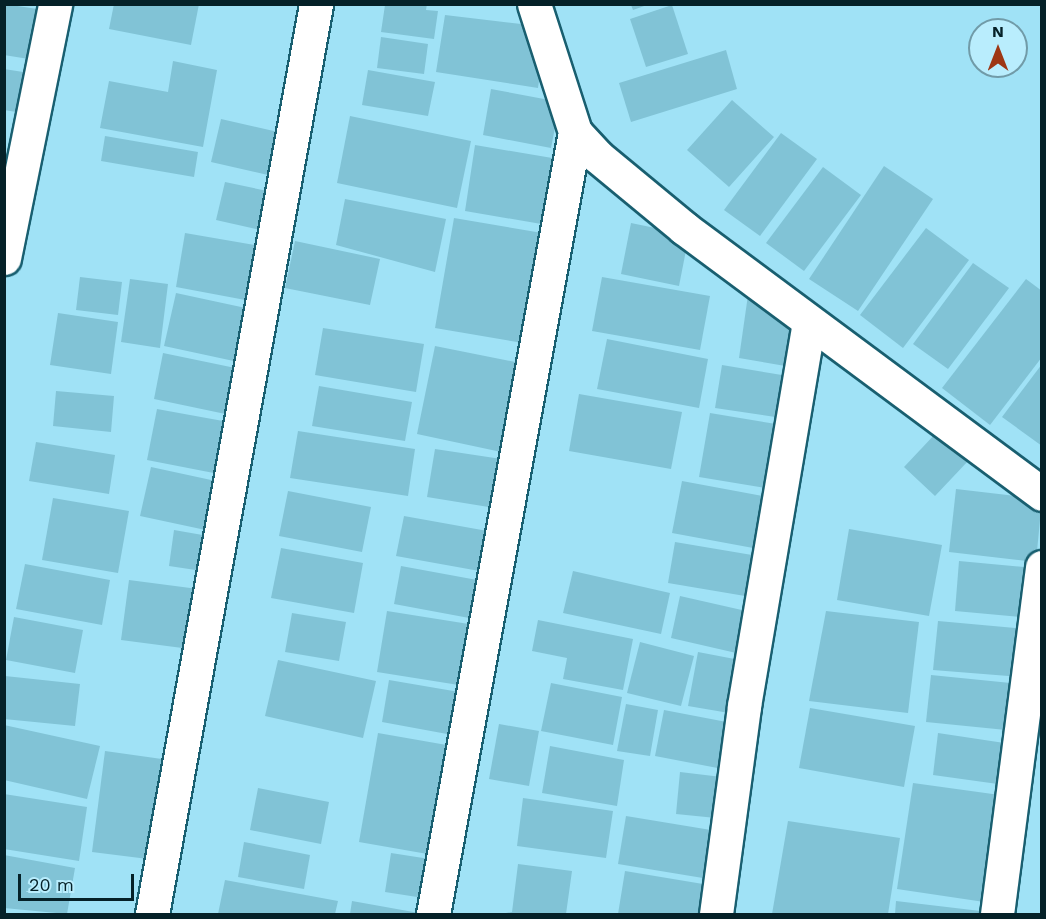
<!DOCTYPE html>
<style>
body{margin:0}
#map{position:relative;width:1046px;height:919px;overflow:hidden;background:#a0e2f6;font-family:"Work Sans",sans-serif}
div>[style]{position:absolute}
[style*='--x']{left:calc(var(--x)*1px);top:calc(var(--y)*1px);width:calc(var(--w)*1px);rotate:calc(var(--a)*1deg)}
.building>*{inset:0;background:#81c3d6}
.roads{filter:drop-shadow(2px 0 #195f70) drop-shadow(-2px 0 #195f70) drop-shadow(0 2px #195f70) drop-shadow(0 -2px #195f70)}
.street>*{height:33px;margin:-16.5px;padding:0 16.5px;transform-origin:16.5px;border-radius:16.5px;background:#fff}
span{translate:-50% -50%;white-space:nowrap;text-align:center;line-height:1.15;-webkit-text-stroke:5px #b9edfd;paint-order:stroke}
.frame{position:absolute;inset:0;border:6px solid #052128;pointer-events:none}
.north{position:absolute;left:968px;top:18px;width:60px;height:60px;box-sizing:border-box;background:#b9edfd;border:2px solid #719ba8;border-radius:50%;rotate:0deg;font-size:16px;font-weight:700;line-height:24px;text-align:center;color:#052128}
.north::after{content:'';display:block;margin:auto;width:21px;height:27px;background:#9e3714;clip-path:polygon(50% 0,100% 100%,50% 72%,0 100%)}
.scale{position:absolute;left:18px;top:874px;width:116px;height:27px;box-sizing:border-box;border:3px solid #052128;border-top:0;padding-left:8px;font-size:18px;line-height:21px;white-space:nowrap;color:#052128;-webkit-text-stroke:4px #b9edfd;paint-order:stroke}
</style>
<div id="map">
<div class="building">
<div style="clip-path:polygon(4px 4px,51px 11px,41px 61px,4px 55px)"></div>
<div style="clip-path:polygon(114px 4px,199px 4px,191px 45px,109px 29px)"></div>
<div style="clip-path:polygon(427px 4px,426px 10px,438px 11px,434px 39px,381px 32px,385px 5px)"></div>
<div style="clip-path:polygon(631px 5px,647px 5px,633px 10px)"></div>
<div style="clip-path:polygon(672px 5px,688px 54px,646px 67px,630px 19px)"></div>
<div style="clip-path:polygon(445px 15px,530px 25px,527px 42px,544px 45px,538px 88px,436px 72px)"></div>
<div style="clip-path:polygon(381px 37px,428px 44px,424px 74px,377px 68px)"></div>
<div style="clip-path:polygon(726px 50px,737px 89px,631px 122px,619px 83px)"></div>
<div style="clip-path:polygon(173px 61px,217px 70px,203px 147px,100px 128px,109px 81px,168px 92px)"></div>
<div style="clip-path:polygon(4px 69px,36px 74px,29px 114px,4px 110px)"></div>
<div style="clip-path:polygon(368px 70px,435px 82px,428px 116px,362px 105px)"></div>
<div style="clip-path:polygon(491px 89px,560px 102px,551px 148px,483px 135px)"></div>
<div style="clip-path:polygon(732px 100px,774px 137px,729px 187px,687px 150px)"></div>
<div style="clip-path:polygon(350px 116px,471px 141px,457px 208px,337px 183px)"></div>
<div style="clip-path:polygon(221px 119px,278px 132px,268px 175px,211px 162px)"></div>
<div style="clip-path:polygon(781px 133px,817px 159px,760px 236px,724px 210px)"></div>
<div style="clip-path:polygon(105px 136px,198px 152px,194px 177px,101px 161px)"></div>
<div style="clip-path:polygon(475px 145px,564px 160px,553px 226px,465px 211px)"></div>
<div style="clip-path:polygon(884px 166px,933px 199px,858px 311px,809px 279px)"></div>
<div style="clip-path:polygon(823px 167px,861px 195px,804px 271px,766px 243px)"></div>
<div style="clip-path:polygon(225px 182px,277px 193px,269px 232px,216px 220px)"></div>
<div style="clip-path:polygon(345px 199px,446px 219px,435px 272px,336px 245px)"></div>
<div style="clip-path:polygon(454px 218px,548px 234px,529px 344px,435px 328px)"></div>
<div style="clip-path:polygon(631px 223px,689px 235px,679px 286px,621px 274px)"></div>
<div style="clip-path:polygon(926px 228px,969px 260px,903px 348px,860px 315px)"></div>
<div style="clip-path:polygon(185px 233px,266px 247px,256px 302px,176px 287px)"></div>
<div style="clip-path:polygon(295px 241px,380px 259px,370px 305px,285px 288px)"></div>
<div style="clip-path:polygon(973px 263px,1009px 288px,948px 369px,913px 344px)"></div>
<div style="clip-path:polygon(80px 277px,122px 282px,118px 315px,76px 310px)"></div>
<div style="clip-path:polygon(602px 277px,710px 296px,700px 350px,592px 331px)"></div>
<div style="clip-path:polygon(130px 279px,168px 284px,160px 348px,121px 342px)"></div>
<div style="clip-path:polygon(1026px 279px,1042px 291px,1042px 357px,990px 425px,942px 388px)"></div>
<div style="clip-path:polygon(749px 288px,804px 322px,797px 368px,739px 358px)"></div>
<div style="clip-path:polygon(176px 293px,255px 310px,243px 363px,164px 346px)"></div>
<div style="clip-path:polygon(58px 313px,118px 322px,111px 374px,50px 365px)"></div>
<div style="clip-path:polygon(323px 328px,424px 344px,416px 392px,315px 375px)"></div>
<div style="clip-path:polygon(607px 339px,708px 359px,699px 408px,597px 389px)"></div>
<div style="clip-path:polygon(435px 346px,525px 364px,506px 453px,417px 434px)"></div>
<div style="clip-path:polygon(163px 353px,245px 370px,235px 416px,154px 399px)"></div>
<div style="clip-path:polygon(1042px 364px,1042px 446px,1002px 417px)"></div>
<div style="clip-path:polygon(722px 365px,788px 376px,782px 418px,715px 408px)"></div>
<div style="clip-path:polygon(319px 386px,412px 402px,405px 441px,312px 426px)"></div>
<div style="clip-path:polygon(56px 391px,114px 396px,111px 432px,53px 426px)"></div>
<div style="clip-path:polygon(579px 394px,682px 412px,671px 469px,569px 451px)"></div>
<div style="clip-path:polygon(157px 409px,234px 423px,224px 475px,147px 460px)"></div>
<div style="clip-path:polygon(710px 413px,782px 425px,771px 489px,699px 477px)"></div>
<div style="clip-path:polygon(298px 431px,415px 449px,408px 496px,290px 478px)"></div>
<div style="clip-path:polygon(937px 432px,969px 460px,935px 496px,904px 467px)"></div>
<div style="clip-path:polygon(36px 442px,115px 455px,109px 494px,29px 481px)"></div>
<div style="clip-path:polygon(435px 449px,508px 460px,501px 509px,427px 497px)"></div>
<div style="clip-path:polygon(151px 467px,225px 483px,215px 532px,140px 516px)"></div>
<div style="clip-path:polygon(682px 481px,773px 498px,764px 550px,672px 533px)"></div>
<div style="clip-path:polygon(956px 489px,1042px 499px,1036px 562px,949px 552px)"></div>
<div style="clip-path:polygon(288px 491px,371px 507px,362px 552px,279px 536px)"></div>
<div style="clip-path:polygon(53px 498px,129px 511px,118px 573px,42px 560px)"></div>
<div style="clip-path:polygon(404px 516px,493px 532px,485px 572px,396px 556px)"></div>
<div style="clip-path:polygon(849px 529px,942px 545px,929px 616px,837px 600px)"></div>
<div style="clip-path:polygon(174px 530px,214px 537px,209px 572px,169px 566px)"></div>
<div style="clip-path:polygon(675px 542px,758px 556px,751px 597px,668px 583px)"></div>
<div style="clip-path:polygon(281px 548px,363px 563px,354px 613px,271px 598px)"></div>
<div style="clip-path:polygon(959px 561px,1035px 568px,1031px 618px,955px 611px)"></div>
<div style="clip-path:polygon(25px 564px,110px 580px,102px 625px,16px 609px)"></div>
<div style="clip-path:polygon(401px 566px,488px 582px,480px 620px,394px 604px)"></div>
<div style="clip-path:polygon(573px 571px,670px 593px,661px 634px,563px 613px)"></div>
<div style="clip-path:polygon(129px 580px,198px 589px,190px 649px,121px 640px)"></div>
<div style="clip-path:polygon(680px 596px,755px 613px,745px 655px,671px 638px)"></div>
<div style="clip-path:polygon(387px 611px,475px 625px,465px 686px,377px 672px)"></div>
<div style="clip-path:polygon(826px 611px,919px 622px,908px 713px,809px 701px)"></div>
<div style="clip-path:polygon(292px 613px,346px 622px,339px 661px,285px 652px)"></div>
<div style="clip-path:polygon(14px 617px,83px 630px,75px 673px,6px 660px)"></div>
<div style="clip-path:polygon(538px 620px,633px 639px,623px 690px,563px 679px,567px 658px,532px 651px)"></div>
<div style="clip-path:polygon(938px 621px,1025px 629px,1021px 677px,933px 670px)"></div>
<div style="clip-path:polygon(640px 642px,694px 656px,681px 706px,627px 693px)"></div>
<div style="clip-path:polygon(698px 652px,745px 661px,735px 714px,688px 706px)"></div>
<div style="clip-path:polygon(278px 660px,376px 681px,363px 738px,265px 716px)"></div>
<div style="clip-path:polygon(931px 675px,1021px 684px,1016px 731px,926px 722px)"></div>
<div style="clip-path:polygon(5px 676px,80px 684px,75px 726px,4px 719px)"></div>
<div style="clip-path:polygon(389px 680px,465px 693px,458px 736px,382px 722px)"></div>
<div style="clip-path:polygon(551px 683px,622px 697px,613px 745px,541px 731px)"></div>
<div style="clip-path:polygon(626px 704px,658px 710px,650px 756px,617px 751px)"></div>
<div style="clip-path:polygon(810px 708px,915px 726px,904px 787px,799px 768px)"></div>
<div style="clip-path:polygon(664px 710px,737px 724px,728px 770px,655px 756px)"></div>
<div style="clip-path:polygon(499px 724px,539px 731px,529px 786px,489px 779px)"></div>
<div style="clip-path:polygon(4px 725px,100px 746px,87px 799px,4px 780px)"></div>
<div style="clip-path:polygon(378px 733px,458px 747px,439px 856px,359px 842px)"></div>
<div style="clip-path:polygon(938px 733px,1011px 744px,1005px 785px,933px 775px)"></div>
<div style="clip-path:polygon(550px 746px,624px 760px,617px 806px,542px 793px)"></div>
<div style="clip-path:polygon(105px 751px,169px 760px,156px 860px,92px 852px)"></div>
<div style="clip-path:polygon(680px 772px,730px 778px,726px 819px,676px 814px)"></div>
<div style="clip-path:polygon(913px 783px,1007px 796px,991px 903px,897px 889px)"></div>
<div style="clip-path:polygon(258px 788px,329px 802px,321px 844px,250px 830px)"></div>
<div style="clip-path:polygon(4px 794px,87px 807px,79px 861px,4px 849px)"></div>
<div style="clip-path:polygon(523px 798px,613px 811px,606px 858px,517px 846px)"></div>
<div style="clip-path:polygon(626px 816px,723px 832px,715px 880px,618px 864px)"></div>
<div style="clip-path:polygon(788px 821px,900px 838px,888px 914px,772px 914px)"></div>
<div style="clip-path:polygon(244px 842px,310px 855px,304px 889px,238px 877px)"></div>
<div style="clip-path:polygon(391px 853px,436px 860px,430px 899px,385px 892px)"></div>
<div style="clip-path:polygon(4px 855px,75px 868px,67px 914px,4px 908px)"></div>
<div style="clip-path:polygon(518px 864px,572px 871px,566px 914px,500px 914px,512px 912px)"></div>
<div style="clip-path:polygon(625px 871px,715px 886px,711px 914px,618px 914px)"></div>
<div style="clip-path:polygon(225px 880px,338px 901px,335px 914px,218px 914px)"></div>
<div style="clip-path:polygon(352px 901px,419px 913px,419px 914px,350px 914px)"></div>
<div style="clip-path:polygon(896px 901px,989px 912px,989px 914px,895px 914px)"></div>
</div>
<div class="roads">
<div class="street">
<div style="--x:534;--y:4;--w:134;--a:72.2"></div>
<div style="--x:575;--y:132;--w:33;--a:47"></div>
<div style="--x:597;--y:156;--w:113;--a:39.6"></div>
<div style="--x:684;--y:228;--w:446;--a:36.6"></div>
<div style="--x:4;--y:258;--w:259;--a:-78.6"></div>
<div style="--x:152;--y:914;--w:925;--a:-79.78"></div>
<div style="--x:433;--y:914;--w:795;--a:-79.71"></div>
<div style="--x:716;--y:914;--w:210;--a:-82.3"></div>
<div style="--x:744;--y:706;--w:389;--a:-80.4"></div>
<div style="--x:997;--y:914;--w:350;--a:-82.6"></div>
</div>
</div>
<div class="frame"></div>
<div class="north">N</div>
<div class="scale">20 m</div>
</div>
